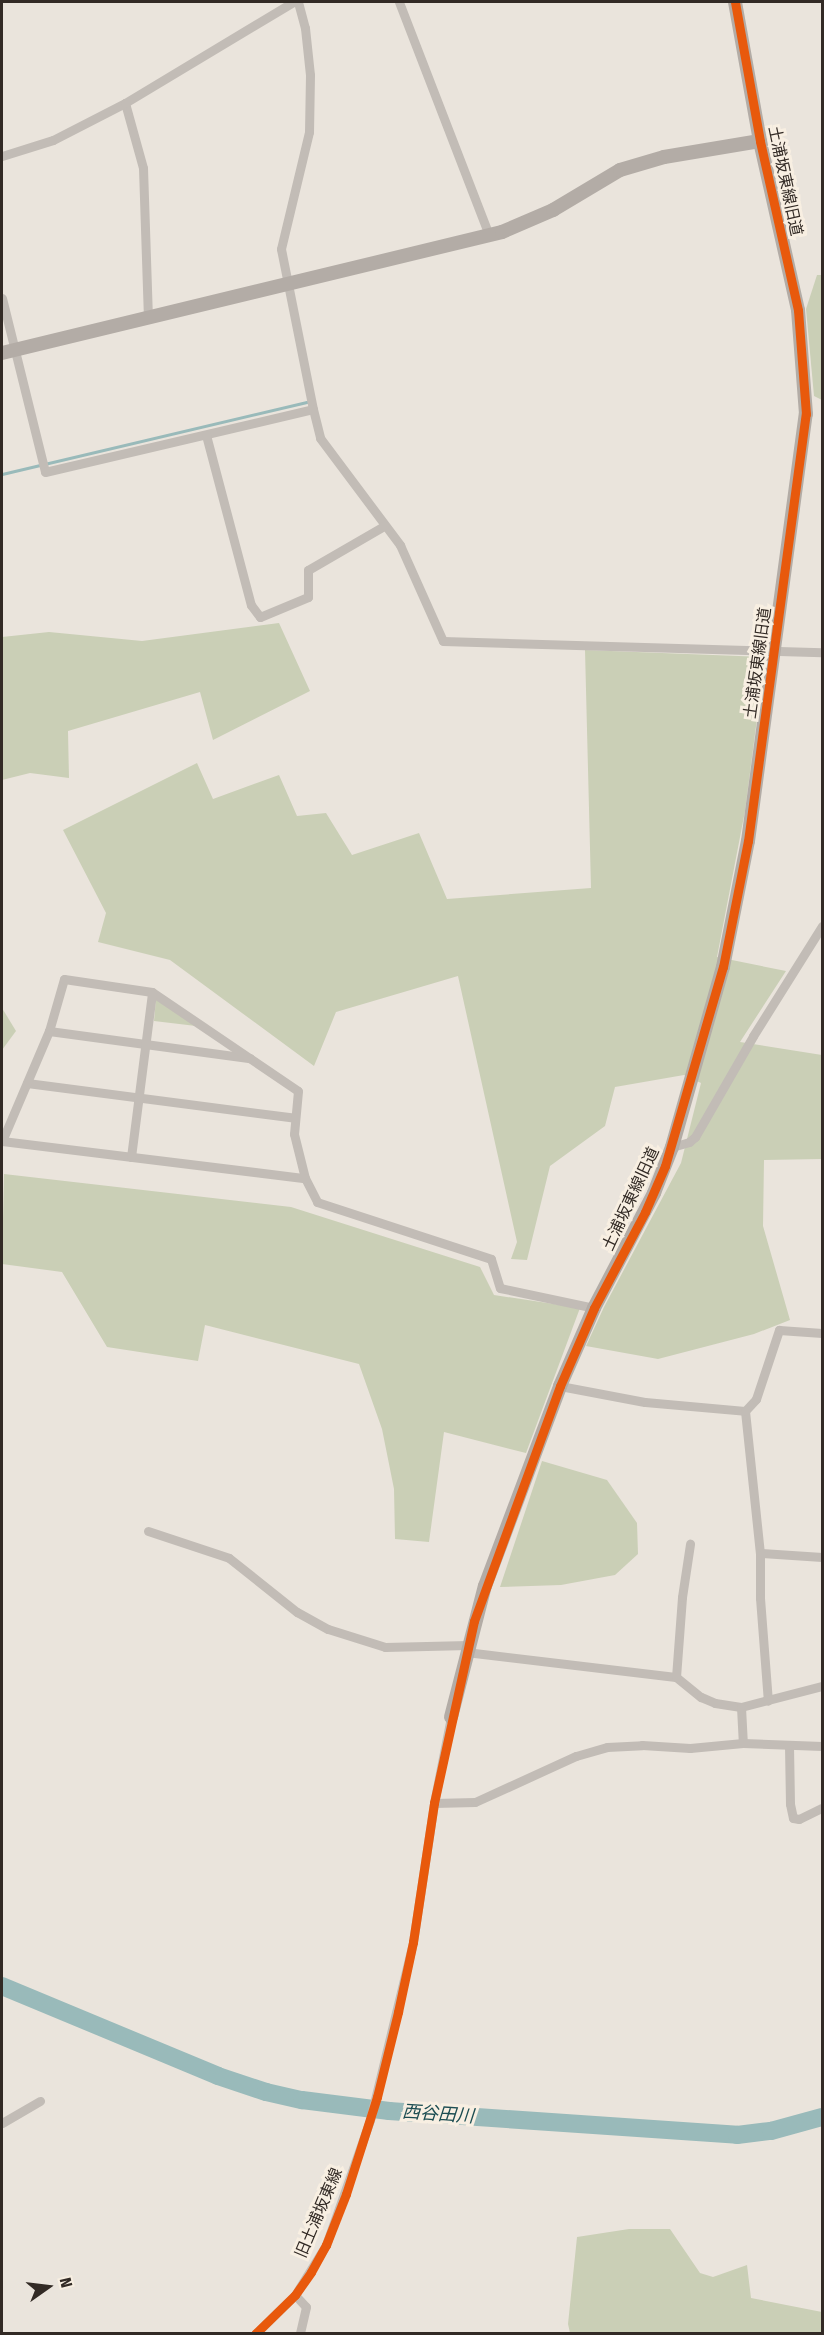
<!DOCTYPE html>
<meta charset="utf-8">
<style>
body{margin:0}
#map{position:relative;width:824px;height:2335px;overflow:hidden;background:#eae4dc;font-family:"Fira Sans Condensed","Noto Sans JP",sans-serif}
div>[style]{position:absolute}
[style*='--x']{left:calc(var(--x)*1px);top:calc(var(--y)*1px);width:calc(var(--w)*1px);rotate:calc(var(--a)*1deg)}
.green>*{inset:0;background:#cacfb6}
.stream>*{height:3px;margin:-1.5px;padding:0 1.5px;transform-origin:1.5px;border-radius:1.5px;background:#99baba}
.river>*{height:18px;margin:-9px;padding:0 9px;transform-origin:9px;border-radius:9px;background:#99baba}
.street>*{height:9px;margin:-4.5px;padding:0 4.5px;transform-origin:4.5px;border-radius:4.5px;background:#c2bcb6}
.secondary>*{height:14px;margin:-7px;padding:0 7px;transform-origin:7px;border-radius:7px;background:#b3aca6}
.cycleway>*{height:9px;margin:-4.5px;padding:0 4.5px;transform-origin:4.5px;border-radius:4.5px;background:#e8590c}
span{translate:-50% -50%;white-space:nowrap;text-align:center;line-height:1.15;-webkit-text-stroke:6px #f8efe2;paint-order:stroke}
.street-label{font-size:16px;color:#322a25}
.water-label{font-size:18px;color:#1c4d52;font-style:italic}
.frame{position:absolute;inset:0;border:3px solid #322a25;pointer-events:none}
.north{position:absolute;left:18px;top:2257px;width:60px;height:60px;-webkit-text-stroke:4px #f8efe2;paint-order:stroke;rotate:76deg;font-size:16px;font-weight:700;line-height:24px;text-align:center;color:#322a25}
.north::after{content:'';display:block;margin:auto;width:21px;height:27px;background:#322a25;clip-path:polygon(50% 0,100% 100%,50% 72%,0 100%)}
</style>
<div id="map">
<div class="green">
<div style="clip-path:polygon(817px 275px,822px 275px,822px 400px,814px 396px,806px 309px)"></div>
<div style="clip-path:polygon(279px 623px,310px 691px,213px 740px,200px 692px,68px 731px,69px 778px,30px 773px,2px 780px,2px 637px,49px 632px,142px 641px)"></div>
<div style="clip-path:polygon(585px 650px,765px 657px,745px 811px,717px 957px,786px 971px,740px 1042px,822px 1055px,822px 1159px,764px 1160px,763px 1226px,790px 1320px,754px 1334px,658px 1359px,586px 1346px,604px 1307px,681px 1163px,701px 1083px,684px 1075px,615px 1087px,605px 1126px,550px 1166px,527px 1260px,511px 1259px,517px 1242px,458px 976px,336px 1012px,314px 1066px,170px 960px,98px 942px,106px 913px,63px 830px,197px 763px,213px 799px,279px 775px,297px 816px,326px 813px,352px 855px,419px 833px,447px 899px,591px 888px)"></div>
<div style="clip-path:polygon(156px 999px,196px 1026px,154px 1021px)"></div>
<div style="clip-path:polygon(2px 1008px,16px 1031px,2px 1050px)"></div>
<div style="clip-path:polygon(4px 1174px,291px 1207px,480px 1267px,494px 1295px,580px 1308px,526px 1453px,444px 1432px,429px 1542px,395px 1539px,394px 1489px,382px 1429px,359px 1364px,205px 1325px,198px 1361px,107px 1347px,62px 1272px,2px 1264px)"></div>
<div style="clip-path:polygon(542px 1461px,607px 1480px,637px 1523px,638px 1554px,615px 1575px,561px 1585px,500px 1587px)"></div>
<div style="clip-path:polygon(629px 2229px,670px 2229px,700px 2273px,713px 2277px,747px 2265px,751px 2298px,822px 2312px,822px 2333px,570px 2333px,568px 2324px,577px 2237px)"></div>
</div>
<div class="stream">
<div style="--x:2;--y:474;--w:313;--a:-13.3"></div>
</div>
<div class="river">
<div style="--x:2;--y:1986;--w:234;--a:22.6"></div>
<div style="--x:218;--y:2076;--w:51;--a:18.4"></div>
<div style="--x:266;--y:2092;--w:37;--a:13"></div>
<div style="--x:302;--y:2100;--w:88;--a:7.2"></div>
<div style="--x:389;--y:2111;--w:349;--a:3.9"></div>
<div style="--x:737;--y:2135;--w:34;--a:-7"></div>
<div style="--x:771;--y:2131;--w:53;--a:-15.4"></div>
</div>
<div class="street">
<div style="--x:298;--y:2;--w:27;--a:75"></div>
<div style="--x:305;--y:28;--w:47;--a:83.9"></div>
<div style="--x:310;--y:75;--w:57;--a:91"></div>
<div style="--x:309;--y:132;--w:120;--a:103.5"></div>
<div style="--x:281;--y:249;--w:163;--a:78.7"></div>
<div style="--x:313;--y:409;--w:30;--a:76"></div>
<div style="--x:320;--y:438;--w:134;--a:53.2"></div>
<div style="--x:400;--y:545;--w:105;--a:65.9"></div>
<div style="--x:443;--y:641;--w:379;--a:1.7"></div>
<div style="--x:399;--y:2;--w:250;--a:68.9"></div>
<div style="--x:125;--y:103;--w:67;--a:74.5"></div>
<div style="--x:143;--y:168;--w:150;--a:88.1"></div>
<div style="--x:2;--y:156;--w:53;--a:-17.4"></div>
<div style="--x:53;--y:140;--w:81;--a:-27.2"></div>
<div style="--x:125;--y:103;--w:196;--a:-31"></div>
<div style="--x:2;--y:298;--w:179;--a:76.1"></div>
<div style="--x:45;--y:472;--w:275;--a:-13.2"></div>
<div style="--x:206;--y:435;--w:176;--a:75.2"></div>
<div style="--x:251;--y:605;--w:15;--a:53"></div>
<div style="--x:260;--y:617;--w:52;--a:-22.6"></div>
<div style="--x:308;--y:597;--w:27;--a:-90"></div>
<div style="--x:308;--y:570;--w:88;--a:-30.1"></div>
<div style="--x:49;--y:1031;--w:203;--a:7.7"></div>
<div style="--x:27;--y:1083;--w:270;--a:7.4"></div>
<div style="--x:2;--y:1141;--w:120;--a:-66.9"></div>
<div style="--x:49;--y:1031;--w:54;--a:-73.9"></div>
<div style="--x:64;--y:979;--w:89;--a:8.4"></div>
<div style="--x:152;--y:992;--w:176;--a:34.1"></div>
<div style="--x:298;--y:1091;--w:43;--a:95.3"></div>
<div style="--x:294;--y:1134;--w:45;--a:76"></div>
<div style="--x:305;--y:1178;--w:27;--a:63"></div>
<div style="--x:317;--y:1202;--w:183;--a:18.1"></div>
<div style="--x:491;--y:1259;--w:30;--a:73"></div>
<div style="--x:500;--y:1288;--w:96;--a:12"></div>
<div style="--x:2;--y:1141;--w:305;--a:7"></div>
<div style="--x:672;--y:1147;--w:18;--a:-16"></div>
<div style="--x:689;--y:1142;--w:8;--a:-40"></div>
<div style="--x:695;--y:1137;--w:116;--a:-60.1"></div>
<div style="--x:753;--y:1036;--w:130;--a:-57.9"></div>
<div style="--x:131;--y:1157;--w:166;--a:-82.7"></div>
<div style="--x:560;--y:1386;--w:86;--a:10.7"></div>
<div style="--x:645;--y:1402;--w:100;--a:5.1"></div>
<div style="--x:745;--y:1411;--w:143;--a:84"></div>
<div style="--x:760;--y:1553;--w:45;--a:90"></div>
<div style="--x:760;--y:1598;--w:103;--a:85.6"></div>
<div style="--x:745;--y:1411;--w:16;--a:-47"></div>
<div style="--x:756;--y:1399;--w:73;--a:-71.6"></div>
<div style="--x:779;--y:1330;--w:43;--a:4"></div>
<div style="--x:148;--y:1531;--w:85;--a:18.4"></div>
<div style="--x:229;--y:1558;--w:87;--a:38.5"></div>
<div style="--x:297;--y:1612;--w:35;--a:29"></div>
<div style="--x:328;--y:1629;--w:60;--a:17.5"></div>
<div style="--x:385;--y:1647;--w:83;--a:-1.4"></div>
<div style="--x:760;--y:1553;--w:62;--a:3.7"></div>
<div style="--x:466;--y:1652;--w:211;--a:6.8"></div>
<div style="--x:676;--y:1677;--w:32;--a:39"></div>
<div style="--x:701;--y:1697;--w:15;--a:23"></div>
<div style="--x:715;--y:1703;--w:26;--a:9"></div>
<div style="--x:741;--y:1707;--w:84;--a:-14.5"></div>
<div style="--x:676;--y:1677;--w:80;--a:-85.7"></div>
<div style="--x:682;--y:1597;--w:54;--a:-81.4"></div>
<div style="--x:741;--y:1707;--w:36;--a:87"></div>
<div style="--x:789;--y:1746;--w:58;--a:89"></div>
<div style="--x:790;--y:1804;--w:14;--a:78"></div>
<div style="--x:793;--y:1818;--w:6;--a:9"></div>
<div style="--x:799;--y:1819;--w:25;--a:-26"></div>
<div style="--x:434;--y:1803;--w:41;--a:-1.4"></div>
<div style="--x:475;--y:1802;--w:111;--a:-24.5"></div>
<div style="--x:576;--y:1756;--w:32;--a:-16"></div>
<div style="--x:607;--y:1747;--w:35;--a:-3"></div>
<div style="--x:642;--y:1745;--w:48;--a:3.6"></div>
<div style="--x:690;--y:1748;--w:53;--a:-5.4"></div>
<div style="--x:743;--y:1743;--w:79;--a:2.2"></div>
<div style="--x:2;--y:2123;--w:44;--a:-30.1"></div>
<div style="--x:295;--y:2295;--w:16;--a:47"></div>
<div style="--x:306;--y:2307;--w:28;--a:103"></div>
<div style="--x:255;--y:2334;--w:56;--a:-44.3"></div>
<div style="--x:295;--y:2295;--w:59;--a:-58.2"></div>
<div style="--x:326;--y:2245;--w:133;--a:-70.6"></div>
<div style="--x:370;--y:2120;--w:183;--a:-76.4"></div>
<div style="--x:413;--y:1942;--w:141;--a:-81.4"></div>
<div style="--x:434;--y:1803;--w:88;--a:-78.8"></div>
</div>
<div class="secondary">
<div style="--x:2;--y:353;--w:514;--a:-13.6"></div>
<div style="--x:502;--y:232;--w:56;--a:-23.3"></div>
<div style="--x:553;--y:210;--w:78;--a:-30.8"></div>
<div style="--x:620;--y:170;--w:46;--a:-16.5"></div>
<div style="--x:664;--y:157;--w:97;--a:-9.5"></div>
<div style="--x:451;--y:1717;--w:135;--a:-75.5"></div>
<div style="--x:485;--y:1586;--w:214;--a:-69.4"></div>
<div style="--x:560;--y:1386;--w:85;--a:-66.4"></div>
<div style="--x:594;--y:1308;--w:130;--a:-62.4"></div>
<div style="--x:654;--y:1193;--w:49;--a:-68.6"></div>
<div style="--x:672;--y:1147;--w:187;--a:-74.2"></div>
<div style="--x:723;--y:967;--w:128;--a:-78.8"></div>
<div style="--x:748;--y:841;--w:431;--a:-82.3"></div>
<div style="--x:806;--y:414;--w:104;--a:-94.4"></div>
<div style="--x:798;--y:310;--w:173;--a:-102.7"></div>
<div style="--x:760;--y:141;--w:141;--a:-100.2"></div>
</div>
<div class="cycleway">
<div style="--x:255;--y:2334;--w:56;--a:-44.3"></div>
<div style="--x:295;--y:2295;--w:28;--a:-55"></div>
<div style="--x:311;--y:2272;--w:31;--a:-61"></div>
<div style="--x:326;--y:2245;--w:55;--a:-68.6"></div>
<div style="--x:346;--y:2194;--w:102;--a:-72.3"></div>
<div style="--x:377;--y:2097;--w:88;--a:-76.1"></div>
<div style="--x:398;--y:2012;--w:72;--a:-77.9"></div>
<div style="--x:413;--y:1942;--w:141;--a:-81.4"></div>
<div style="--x:434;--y:1803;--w:186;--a:-77.6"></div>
<div style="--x:474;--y:1621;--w:250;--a:-69.9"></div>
<div style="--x:560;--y:1386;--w:85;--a:-66.4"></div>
<div style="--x:594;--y:1308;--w:109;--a:-62"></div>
<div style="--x:645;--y:1212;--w:50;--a:-66.5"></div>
<div style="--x:665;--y:1166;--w:207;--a:-73.8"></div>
<div style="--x:723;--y:967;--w:128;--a:-78.8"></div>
<div style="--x:748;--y:841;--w:431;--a:-82.3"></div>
<div style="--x:806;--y:414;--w:104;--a:-94.4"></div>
<div style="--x:798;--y:310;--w:173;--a:-102.7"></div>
<div style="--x:760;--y:141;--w:141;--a:-100.2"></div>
</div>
<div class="street-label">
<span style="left:785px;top:181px;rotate:78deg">土浦坂東線旧道</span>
<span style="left:758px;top:663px;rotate:-82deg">土浦坂東線旧道</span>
<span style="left:631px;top:1199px;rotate:-65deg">土浦坂東線旧道</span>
<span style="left:319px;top:2213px;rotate:-67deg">旧土浦坂東線</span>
</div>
<div class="water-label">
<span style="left:438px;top:2114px;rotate:4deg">西谷田川</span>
</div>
<div class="frame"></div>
<div class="north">N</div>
</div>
